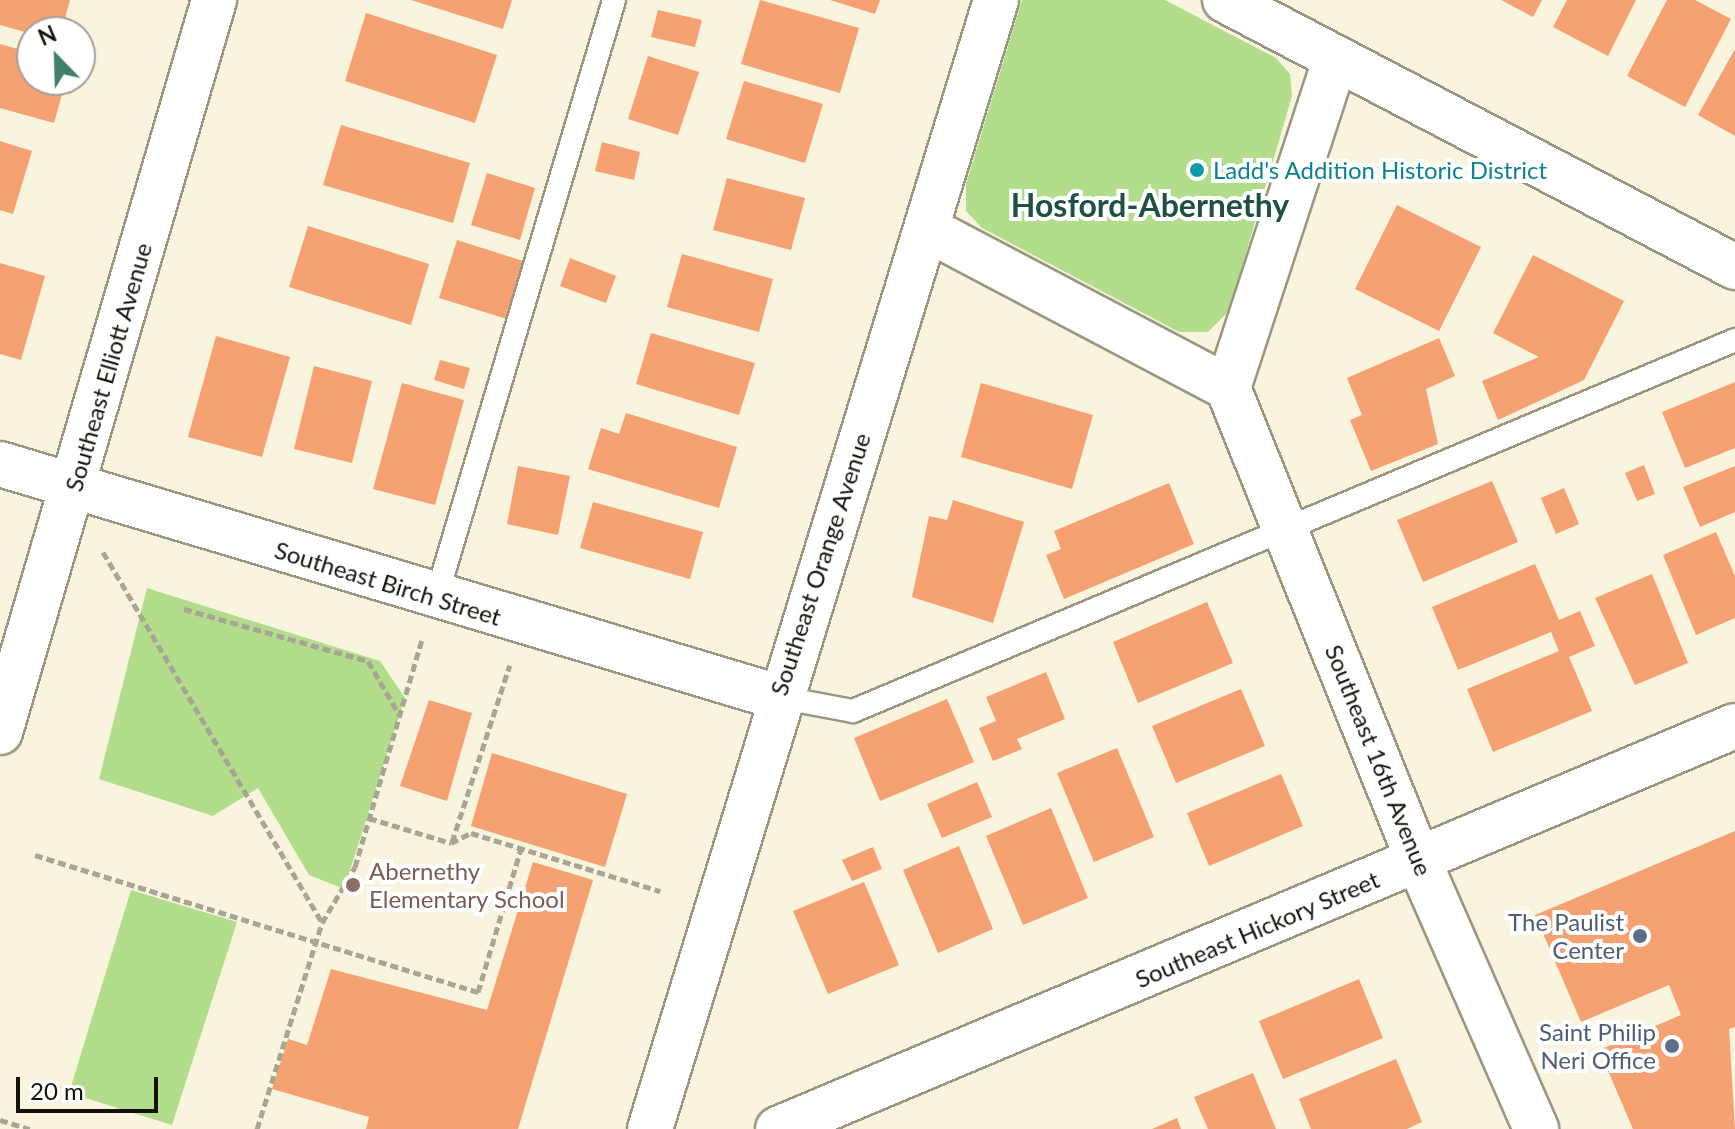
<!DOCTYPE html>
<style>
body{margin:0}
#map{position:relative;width:1735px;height:1129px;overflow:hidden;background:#f8f4de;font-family:Lato,sans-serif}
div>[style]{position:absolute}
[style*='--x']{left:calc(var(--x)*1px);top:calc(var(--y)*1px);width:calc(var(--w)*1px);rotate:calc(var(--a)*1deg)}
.green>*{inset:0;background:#b2de8c}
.building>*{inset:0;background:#f5a171}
.path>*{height:5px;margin-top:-2.5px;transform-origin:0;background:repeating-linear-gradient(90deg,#a8a594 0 8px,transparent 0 12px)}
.roads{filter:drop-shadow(2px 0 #9a9682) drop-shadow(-2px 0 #9a9682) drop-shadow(0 2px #9a9682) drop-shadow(0 -2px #9a9682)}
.lane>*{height:22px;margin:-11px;padding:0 11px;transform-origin:11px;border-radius:11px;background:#fff}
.street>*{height:44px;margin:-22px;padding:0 22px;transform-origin:22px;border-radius:22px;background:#fff}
.dots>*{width:22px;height:22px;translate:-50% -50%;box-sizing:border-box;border:4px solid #fff;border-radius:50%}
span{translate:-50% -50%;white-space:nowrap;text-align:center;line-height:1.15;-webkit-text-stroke:8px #fff;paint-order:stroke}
.culture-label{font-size:24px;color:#0d838f}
.left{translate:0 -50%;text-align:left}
.street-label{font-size:24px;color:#13120b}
.education-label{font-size:24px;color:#785e54}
.service-label{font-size:24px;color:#4e5e75}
.right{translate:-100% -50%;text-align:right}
.district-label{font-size:32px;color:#1e5144;font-weight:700}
.north{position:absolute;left:16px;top:16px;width:80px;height:80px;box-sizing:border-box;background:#fff;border:2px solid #a1a09d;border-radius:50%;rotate:337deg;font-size:22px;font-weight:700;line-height:32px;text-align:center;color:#13120b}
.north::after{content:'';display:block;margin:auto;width:28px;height:36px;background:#40806e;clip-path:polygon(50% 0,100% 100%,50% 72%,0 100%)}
.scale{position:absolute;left:16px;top:1077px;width:142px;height:36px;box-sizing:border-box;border:4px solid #13120b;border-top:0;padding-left:10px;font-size:24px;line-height:28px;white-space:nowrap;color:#13120b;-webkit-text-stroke:6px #fff;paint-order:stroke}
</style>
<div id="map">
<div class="green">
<div style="clip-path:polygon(1022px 0,1165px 0,1276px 58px,1290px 74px,1292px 96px,1229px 311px,1208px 332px,1179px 332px,982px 228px,966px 211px,966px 184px)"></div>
<div style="clip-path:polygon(147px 588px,380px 661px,405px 698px,344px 889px,309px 875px,258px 788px,213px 816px,99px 779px)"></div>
<div style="clip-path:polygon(131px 890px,237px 922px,172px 1125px,69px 1093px)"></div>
</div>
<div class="building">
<div style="clip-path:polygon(0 0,70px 0,61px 32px,32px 34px,0 25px)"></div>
<div style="clip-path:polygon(411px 0,512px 0,503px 29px)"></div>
<div style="clip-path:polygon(760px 0,859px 28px,840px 93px,741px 64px)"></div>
<div style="clip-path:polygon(830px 0,880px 0,875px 14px)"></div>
<div style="clip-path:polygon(1501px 0,1542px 0,1533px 17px)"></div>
<div style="clip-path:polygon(1567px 0,1636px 0,1608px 56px,1553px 27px)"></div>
<div style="clip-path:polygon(1667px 0,1695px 0,1731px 19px,1685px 107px,1627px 76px)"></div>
<div style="clip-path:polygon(658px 10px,702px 20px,695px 47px,651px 37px)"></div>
<div style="clip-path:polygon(366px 13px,497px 55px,475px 123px,345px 81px)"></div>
<div style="clip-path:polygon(0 44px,32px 53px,32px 80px,66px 80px,54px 123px,0 108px)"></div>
<div style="clip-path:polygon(1735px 49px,1735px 136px,1698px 115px)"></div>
<div style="clip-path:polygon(648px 56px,699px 72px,678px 135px,628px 119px)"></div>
<div style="clip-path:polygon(744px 81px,823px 104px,805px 163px,726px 139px)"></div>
<div style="clip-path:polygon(341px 125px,470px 163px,453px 223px,323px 185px)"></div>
<div style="clip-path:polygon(0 141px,32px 151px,13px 214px,0 210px)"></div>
<div style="clip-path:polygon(602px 142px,640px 152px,634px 180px,595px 171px)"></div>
<div style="clip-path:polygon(487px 173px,535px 188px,520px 240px,471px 225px)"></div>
<div style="clip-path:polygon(727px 178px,805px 198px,791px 250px,713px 230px)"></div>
<div style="clip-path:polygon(1397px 205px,1481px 247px,1439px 331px,1355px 289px)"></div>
<div style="clip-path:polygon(308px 226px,429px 264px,411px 325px,289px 287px)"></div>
<div style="clip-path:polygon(457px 240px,526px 262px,507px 319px,439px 298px)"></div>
<div style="clip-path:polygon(682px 254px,773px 279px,759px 332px,667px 307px)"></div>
<div style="clip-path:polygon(1533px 255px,1624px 301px,1584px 380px,1498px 420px,1482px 381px,1539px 357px,1493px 333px)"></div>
<div style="clip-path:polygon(570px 258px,616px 276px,606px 303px,560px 286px)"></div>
<div style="clip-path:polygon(0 263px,45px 276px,21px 360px,0 354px)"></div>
<div style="clip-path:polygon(651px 333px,755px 363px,739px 415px,636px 384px)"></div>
<div style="clip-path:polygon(216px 336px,290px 357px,262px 457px,188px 437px)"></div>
<div style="clip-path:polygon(1439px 338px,1455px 376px,1426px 389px,1438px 444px,1371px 471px,1350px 420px,1362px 415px,1347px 378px)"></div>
<div style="clip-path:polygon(440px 360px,470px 368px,464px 389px,434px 380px)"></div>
<div style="clip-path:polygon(314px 366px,372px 381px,352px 463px,294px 449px)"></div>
<div style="clip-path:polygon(1735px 382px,1735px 448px,1685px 468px,1662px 412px)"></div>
<div style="clip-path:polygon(402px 383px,464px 400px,435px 505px,373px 489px)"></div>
<div style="clip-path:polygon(981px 383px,1093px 415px,1072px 489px,961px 457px)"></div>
<div style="clip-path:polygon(626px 413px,737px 447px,719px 508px,588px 469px,601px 428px,619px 434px)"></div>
<div style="clip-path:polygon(1644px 465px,1655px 494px,1637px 501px,1625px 473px)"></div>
<div style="clip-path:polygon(518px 466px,570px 476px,558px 535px,507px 524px)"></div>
<div style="clip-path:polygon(1735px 466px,1735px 512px,1700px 527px,1683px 487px)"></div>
<div style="clip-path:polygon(1492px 481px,1518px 542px,1423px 582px,1397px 520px)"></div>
<div style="clip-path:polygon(1169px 483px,1194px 544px,1064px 599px,1046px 555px,1061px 549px,1054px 531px)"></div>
<div style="clip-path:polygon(1564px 488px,1579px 524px,1556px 534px,1541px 498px)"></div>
<div style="clip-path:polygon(953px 500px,1024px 522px,993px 623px,912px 597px,929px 516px,947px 520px)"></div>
<div style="clip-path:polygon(593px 502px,703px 532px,690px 579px,580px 548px)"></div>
<div style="clip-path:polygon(1716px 532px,1735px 576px,1735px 618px,1696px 635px,1663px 555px)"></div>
<div style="clip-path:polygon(1535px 564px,1559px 620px,1580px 611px,1595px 646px,1569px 657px,1592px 711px,1493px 752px,1467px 689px,1559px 651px,1551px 632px,1458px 670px,1432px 607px)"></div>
<div style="clip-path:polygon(1652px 574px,1688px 663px,1635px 685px,1595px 598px)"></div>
<div style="clip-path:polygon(1207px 602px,1233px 663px,1138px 703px,1113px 642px)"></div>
<div style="clip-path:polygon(1046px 672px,1065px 719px,1017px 739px,1022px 749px,993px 761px,979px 728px,996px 721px,986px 697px)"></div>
<div style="clip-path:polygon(1241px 689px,1265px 746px,1176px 783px,1152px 726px)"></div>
<div style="clip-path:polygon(947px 699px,974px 762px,880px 801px,854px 738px)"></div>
<div style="clip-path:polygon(429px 700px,472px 713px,447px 801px,400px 786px)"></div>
<div style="clip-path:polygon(1117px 748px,1154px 837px,1094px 862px,1057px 773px)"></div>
<div style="clip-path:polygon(492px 753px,627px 794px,605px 867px,471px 826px)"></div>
<div style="clip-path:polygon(1281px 774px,1303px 826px,1209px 866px,1187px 813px)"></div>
<div style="clip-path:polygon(977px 782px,992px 817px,942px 838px,927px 804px)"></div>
<div style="clip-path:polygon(1051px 808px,1088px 898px,1023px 925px,986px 836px)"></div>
<div style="clip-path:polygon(1735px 831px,1735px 1027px,1729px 1029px,1735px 1129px,1633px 1129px,1599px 1050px,1681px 1015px,1669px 985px,1581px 1022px,1535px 915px)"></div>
<div style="clip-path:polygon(959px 846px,993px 929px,938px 953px,903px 870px)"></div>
<div style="clip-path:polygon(873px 847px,882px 869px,852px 881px,842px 860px)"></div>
<div style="clip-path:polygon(533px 862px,593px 880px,518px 1129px,366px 1129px,369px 1117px,272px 1089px,288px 1039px,307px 1045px,331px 969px,487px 1010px)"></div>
<div style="clip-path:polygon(864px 882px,899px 965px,828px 994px,793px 911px)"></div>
<div style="clip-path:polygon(1359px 979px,1383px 1038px,1283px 1079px,1259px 1021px)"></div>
<div style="clip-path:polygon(1396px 1059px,1422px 1122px,1407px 1129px,1311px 1129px,1299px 1099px)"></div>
<div style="clip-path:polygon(1253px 1073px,1276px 1129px,1208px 1129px,1194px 1097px)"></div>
<div style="clip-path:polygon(1177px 1118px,1181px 1129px,1152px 1129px)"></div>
</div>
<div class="path">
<div style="--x:103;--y:552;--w:431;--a:59.4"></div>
<div style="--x:184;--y:609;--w:191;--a:15.8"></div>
<div style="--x:368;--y:661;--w:61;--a:59.7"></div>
<div style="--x:369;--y:818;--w:86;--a:17"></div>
<div style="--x:451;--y:843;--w:22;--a:-27"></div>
<div style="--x:471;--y:833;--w:198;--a:17.1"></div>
<div style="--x:452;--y:842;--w:186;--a:-71.9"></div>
<div style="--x:35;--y:855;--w:464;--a:17.2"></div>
<div style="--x:478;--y:992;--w:149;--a:-73.3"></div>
<div style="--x:0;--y:1120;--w:31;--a:17"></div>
<div style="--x:257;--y:1129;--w:216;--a:-72.5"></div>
<div style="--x:322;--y:923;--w:65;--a:-59.5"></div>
<div style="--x:355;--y:867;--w:238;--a:-73.6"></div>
</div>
<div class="roads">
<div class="lane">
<div style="--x:436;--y:598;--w:624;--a:-73.42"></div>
<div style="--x:778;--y:697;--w:76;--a:10.6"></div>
<div style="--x:853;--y:711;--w:957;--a:-22.81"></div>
</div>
<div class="street">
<div style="--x:1225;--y:0;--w:576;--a:27.63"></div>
<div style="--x:927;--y:229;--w:340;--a:27.8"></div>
<div style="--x:1228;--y:388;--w:347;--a:-71.9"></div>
<div style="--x:1228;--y:388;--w:511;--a:68.05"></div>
<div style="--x:1419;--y:862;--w:292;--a:66.3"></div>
<div style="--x:0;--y:464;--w:812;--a:16.67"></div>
<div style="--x:0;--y:732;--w:763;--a:-73.7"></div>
<div style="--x:650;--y:1129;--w:1181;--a:-72.96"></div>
<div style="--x:778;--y:1129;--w:1038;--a:-22.84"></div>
</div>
</div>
<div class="dots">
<div style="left:1197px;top:170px;background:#0f9aa8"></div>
<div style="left:353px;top:885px;background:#8d6e63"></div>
<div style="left:1640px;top:936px;background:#5c6f8a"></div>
<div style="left:1672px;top:1046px;background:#5c6f8a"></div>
</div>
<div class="culture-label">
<span class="left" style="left:1213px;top:170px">Ladd's Addition Historic District</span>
</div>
<div class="street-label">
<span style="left:108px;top:367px;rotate:-74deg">Southeast Elliott Avenue</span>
<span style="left:820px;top:564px;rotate:-72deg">Southeast Orange Avenue</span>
<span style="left:388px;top:583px;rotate:17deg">Southeast Birch Street</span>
<span style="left:1379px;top:760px;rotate:68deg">Southeast 16th Avenue</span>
<span style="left:1257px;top:929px;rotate:-23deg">Southeast Hickory Street</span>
</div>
<div class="education-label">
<span class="left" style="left:369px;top:885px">Abernethy<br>Elementary School</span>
</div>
<div class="service-label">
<span class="right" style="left:1624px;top:936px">The Paulist<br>Center</span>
<span class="right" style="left:1656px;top:1046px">Saint Philip<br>Neri Office</span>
</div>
<div class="district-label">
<span style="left:1150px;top:205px">Hosford-Abernethy</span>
</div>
<div class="north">N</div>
<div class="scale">20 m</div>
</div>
